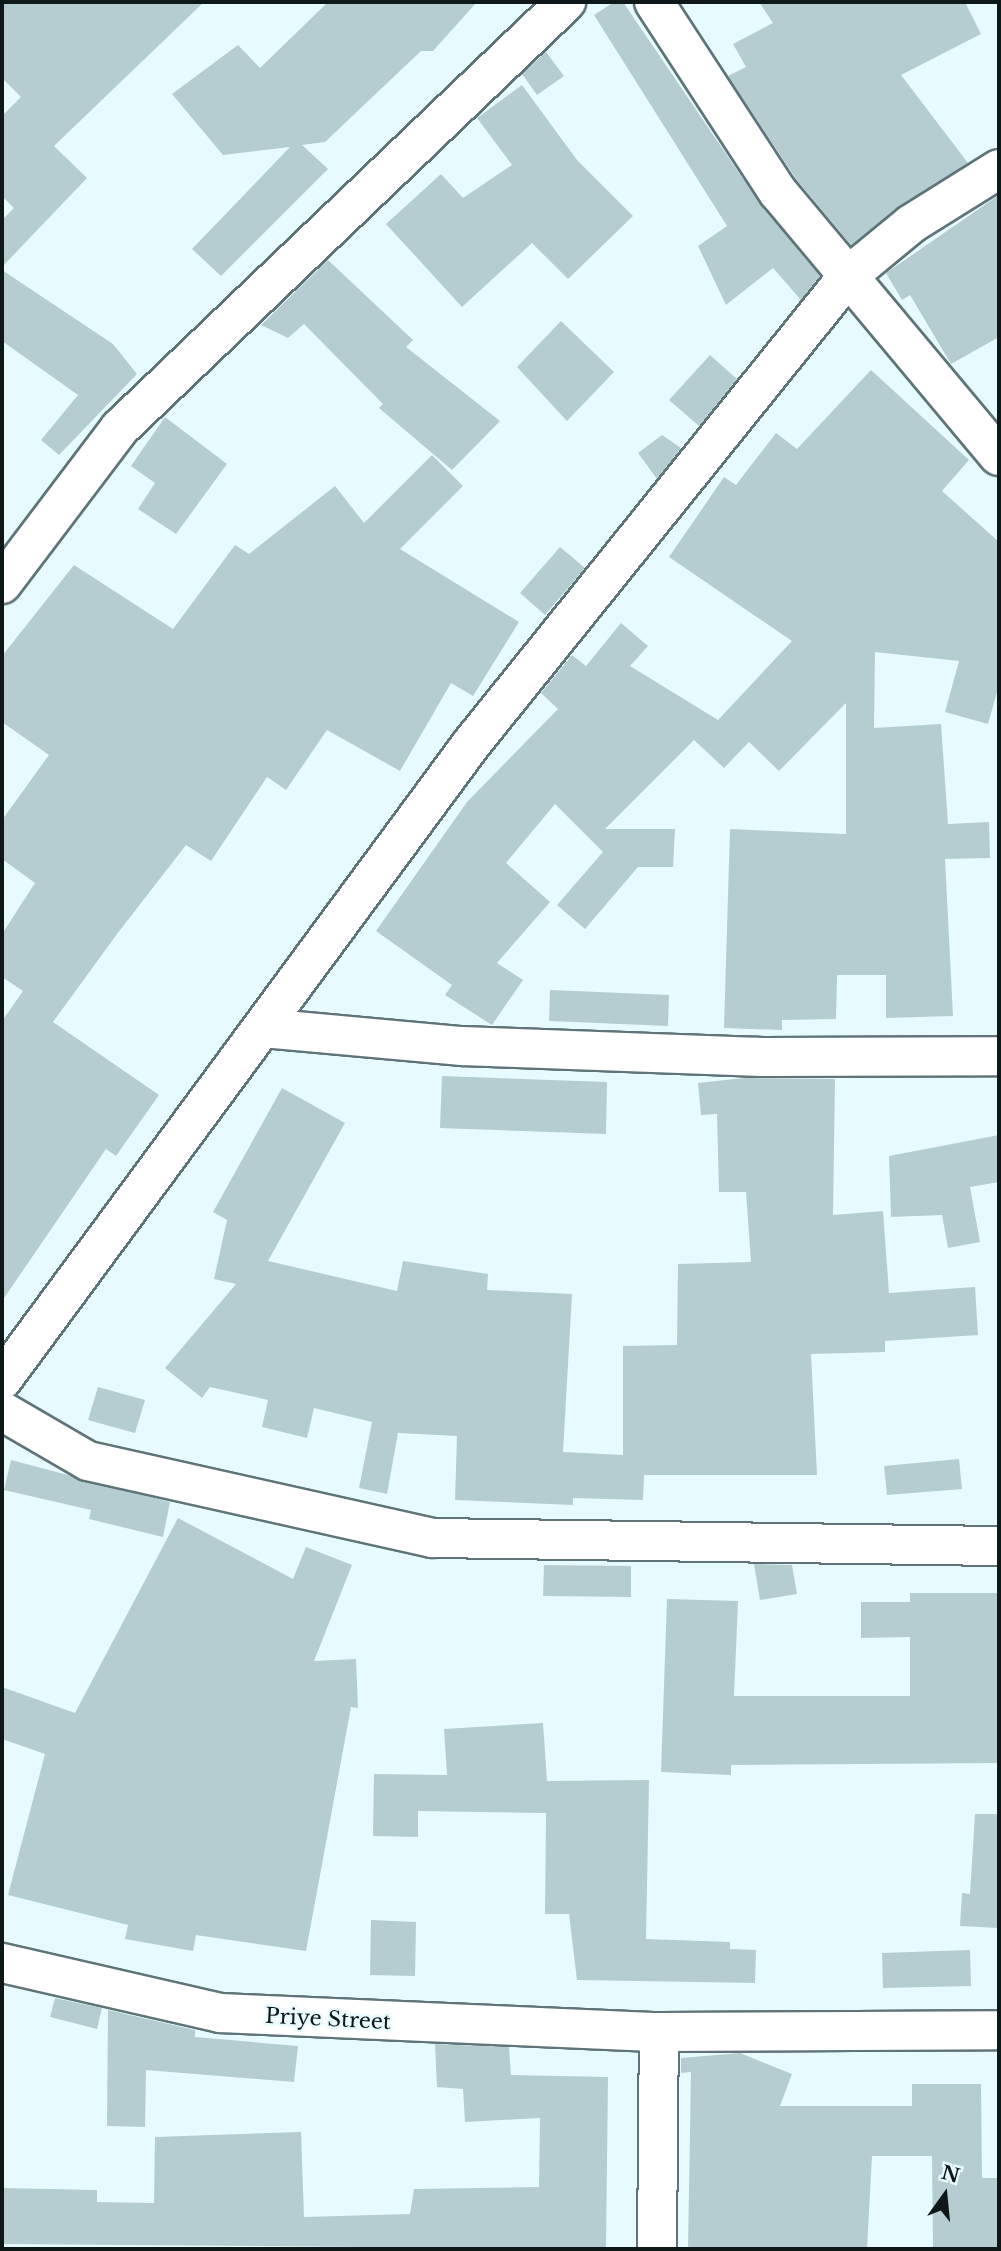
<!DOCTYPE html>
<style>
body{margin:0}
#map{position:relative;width:1001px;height:2251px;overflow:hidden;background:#e7fafe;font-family:"Libre Baskerville",serif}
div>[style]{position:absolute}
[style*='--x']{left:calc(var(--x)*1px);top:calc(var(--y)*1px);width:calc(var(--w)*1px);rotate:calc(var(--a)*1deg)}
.building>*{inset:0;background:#b5cdd1}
.roads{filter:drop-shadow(2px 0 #5e7478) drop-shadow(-2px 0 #5e7478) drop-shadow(0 2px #5e7478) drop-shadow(0 -2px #5e7478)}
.minor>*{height:38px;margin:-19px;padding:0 19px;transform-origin:19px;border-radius:19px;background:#fff}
span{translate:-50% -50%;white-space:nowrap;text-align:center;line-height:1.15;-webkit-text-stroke:5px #e7fafe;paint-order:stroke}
.street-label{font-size:21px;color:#0f1819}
.frame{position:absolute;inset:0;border:4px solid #0f1819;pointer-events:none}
.north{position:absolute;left:910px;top:2160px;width:70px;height:70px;-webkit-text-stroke:5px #e7fafe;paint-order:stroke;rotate:15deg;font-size:19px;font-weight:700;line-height:28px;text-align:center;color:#0f1819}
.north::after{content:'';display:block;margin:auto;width:24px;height:32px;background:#0f1819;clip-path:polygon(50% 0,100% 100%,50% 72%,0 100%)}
</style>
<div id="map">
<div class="building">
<div style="clip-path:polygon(2px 2px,204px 2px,54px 146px,87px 178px,2px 267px,2px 220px,14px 208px,2px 196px,2px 116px,21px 97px,2px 78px)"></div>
<div style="clip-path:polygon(328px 2px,477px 2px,433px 51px,421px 51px,325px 142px,302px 145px,328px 169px,221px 276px,192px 249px,290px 147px,223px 155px,172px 94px,238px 45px,260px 68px)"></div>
<div style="clip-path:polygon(614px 2px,623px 2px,760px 204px,820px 276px,801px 300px,773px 268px,726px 305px,698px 246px,727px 226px,594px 15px)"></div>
<div style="clip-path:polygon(759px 2px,965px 2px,981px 34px,901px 75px,968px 163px,851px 245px,796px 179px,728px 76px,746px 67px,733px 44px,773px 23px)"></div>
<div style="clip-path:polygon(546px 52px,564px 76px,537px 95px,522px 74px)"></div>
<div style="clip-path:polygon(522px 85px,577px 160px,633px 216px,568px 279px,532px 243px,462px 307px,386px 224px,441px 174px,463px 198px,512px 165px,477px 118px)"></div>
<div style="clip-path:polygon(999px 195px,999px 337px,951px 364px,910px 295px,902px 300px,886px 273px)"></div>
<div style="clip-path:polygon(328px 260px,413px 340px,406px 347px,500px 421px,452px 470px,379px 408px,383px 404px,304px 324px,288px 338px,261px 325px)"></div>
<div style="clip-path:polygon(2px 270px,113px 344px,137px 374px,59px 455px,41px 440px,78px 395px,2px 341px)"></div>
<div style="clip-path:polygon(561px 321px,614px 372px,567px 421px,517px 367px)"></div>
<div style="clip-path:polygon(710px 355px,737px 379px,699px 426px,669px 400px)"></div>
<div style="clip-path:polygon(871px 370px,969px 460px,942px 491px,999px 542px,999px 685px,988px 724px,945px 712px,959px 661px,875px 652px,874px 728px,941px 724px,948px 824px,989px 822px,990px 858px,945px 859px,953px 1016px,886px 1018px,886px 975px,837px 975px,836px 1019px,782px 1020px,782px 1030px,724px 1028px,730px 829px,846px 834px,846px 703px,779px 771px,749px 742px,724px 768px,694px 740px,605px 829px,675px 829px,673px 867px,638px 867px,585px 929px,557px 905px,603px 852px,555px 804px,506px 863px,550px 902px,497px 963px,523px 980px,492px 1025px,445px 995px,452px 985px,376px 931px,467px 802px,558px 709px,541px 693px,572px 655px,586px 666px,621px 623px,648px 646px,630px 666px,718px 720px,792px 641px,669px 557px,724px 477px,736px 485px,776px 433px,797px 449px)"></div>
<div style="clip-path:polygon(165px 417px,227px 464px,176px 534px,138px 509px,155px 483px,131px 466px)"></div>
<div style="clip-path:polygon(662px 435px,681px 448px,657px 479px,638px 453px)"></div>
<div style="clip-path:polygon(432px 455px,463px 486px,400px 549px,519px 622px,473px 696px,451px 683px,400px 771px,327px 730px,286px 790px,267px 777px,211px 861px,186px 845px,117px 934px,53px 1022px,159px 1095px,116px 1156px,106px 1149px,2px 1301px,2px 1021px,23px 991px,2px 977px,2px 934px,35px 883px,2px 859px,2px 820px,49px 755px,2px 722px,2px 656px,74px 565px,173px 629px,235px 545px,249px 554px,335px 486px,364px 523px)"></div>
<div style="clip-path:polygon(560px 547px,585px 568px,545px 615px,520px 593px)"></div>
<div style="clip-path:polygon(550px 990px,669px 995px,668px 1026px,549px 1021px)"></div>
<div style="clip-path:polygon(442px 1076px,607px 1082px,606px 1134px,440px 1128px)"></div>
<div style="clip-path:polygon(744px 1078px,835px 1079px,833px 1215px,883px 1211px,889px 1293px,975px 1287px,978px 1335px,885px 1341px,885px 1352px,811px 1354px,817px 1475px,644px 1475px,643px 1500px,573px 1498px,573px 1505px,455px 1500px,457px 1436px,398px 1433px,387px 1494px,359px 1488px,372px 1422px,314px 1408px,307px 1438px,262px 1427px,268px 1400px,210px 1387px,202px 1398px,165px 1368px,236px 1284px,214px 1279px,227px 1220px,213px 1212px,282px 1088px,345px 1123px,268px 1261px,397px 1291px,403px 1261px,488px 1274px,487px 1290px,572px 1294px,563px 1452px,623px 1455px,623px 1346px,677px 1345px,678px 1264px,751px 1262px,746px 1192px,719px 1192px,717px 1114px,701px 1115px,698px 1083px)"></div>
<div style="clip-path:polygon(999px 1135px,999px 1182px,970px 1187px,980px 1242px,948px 1248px,942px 1215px,891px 1217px,889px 1156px)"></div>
<div style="clip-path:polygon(98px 1387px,145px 1400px,135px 1433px,88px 1420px)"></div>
<div style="clip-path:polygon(959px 1459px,962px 1489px,887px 1495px,884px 1466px)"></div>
<div style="clip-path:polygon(11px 1460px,170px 1502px,163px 1537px,89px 1519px,91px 1510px,4px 1490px)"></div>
<div style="clip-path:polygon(178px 1518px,293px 1579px,306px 1547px,352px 1565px,314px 1661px,356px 1659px,358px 1708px,351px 1707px,306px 1951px,196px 1935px,193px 1951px,125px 1939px,128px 1925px,8px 1895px,45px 1754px,2px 1739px,2px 1687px,75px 1713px)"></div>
<div style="clip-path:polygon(754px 1564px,792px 1565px,797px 1594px,760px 1600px)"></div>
<div style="clip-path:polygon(544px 1565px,631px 1566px,631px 1597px,543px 1596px)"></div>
<div style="clip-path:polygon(910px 1593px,999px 1593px,999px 1763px,731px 1765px,731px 1775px,661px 1772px,667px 1599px,738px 1601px,734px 1696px,910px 1696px,910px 1637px,861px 1638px,861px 1602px,910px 1602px)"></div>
<div style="clip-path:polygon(543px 1723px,547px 1781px,649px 1780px,646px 1939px,730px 1942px,730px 1949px,756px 1950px,755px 1983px,577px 1980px,569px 1914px,545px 1914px,546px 1813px,418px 1811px,418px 1837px,373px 1836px,374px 1774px,447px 1775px,444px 1729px)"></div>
<div style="clip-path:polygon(975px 1814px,999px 1814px,998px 1928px,960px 1926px,962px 1893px,970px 1894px)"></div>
<div style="clip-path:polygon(371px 1920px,416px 1922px,415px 1976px,370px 1975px)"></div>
<div style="clip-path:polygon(970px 1950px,971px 1986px,883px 1988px,882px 1953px)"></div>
<div style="clip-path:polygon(55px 1998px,102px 2008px,97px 2029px,50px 2017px)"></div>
<div style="clip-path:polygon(108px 2010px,195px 2030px,195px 2037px,298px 2046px,294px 2082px,146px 2070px,145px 2127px,107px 2126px)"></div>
<div style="clip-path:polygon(435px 2044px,509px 2047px,511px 2075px,608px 2077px,606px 2249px,2px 2244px,2px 2188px,97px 2190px,97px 2202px,154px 2203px,155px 2137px,301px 2132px,304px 2217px,410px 2214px,414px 2189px,539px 2187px,540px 2118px,465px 2122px,463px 2089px,437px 2087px)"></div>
<div style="clip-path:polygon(740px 2053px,792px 2074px,780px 2106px,912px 2106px,912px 2084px,981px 2084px,982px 2178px,999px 2178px,999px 2249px,933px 2249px,932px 2156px,872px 2156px,867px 2249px,688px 2249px,691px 2072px,681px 2073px,681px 2058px)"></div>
</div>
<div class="roads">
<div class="minor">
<div style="--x:654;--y:2;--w:227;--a:56.9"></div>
<div style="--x:778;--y:192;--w:344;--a:50.1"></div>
<div style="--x:2;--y:584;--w:196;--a:-52.9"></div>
<div style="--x:120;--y:428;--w:617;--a:-43.69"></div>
<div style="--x:263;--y:1028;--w:200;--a:5.2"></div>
<div style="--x:462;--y:1046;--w:301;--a:2.1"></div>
<div style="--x:763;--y:1057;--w:236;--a:-0.2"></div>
<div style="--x:2;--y:1380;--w:792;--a:-53.58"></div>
<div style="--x:472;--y:743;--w:600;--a:-51.16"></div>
<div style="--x:848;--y:276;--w:82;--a:-39.5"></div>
<div style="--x:911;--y:224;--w:104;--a:-32"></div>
<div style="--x:2;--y:1411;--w:99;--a:30.2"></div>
<div style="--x:88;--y:1461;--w:353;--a:12.6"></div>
<div style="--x:432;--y:1538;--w:567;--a:0.81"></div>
<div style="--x:2;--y:1963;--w:224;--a:12.9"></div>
<div style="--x:220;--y:2013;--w:439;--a:2.5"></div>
<div style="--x:659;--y:2032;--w:340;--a:-0.3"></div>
<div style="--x:657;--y:2249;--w:217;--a:-89.5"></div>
</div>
</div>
<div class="street-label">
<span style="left:328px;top:2019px;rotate:3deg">Priye Street</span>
</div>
<div class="frame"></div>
<div class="north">N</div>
</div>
